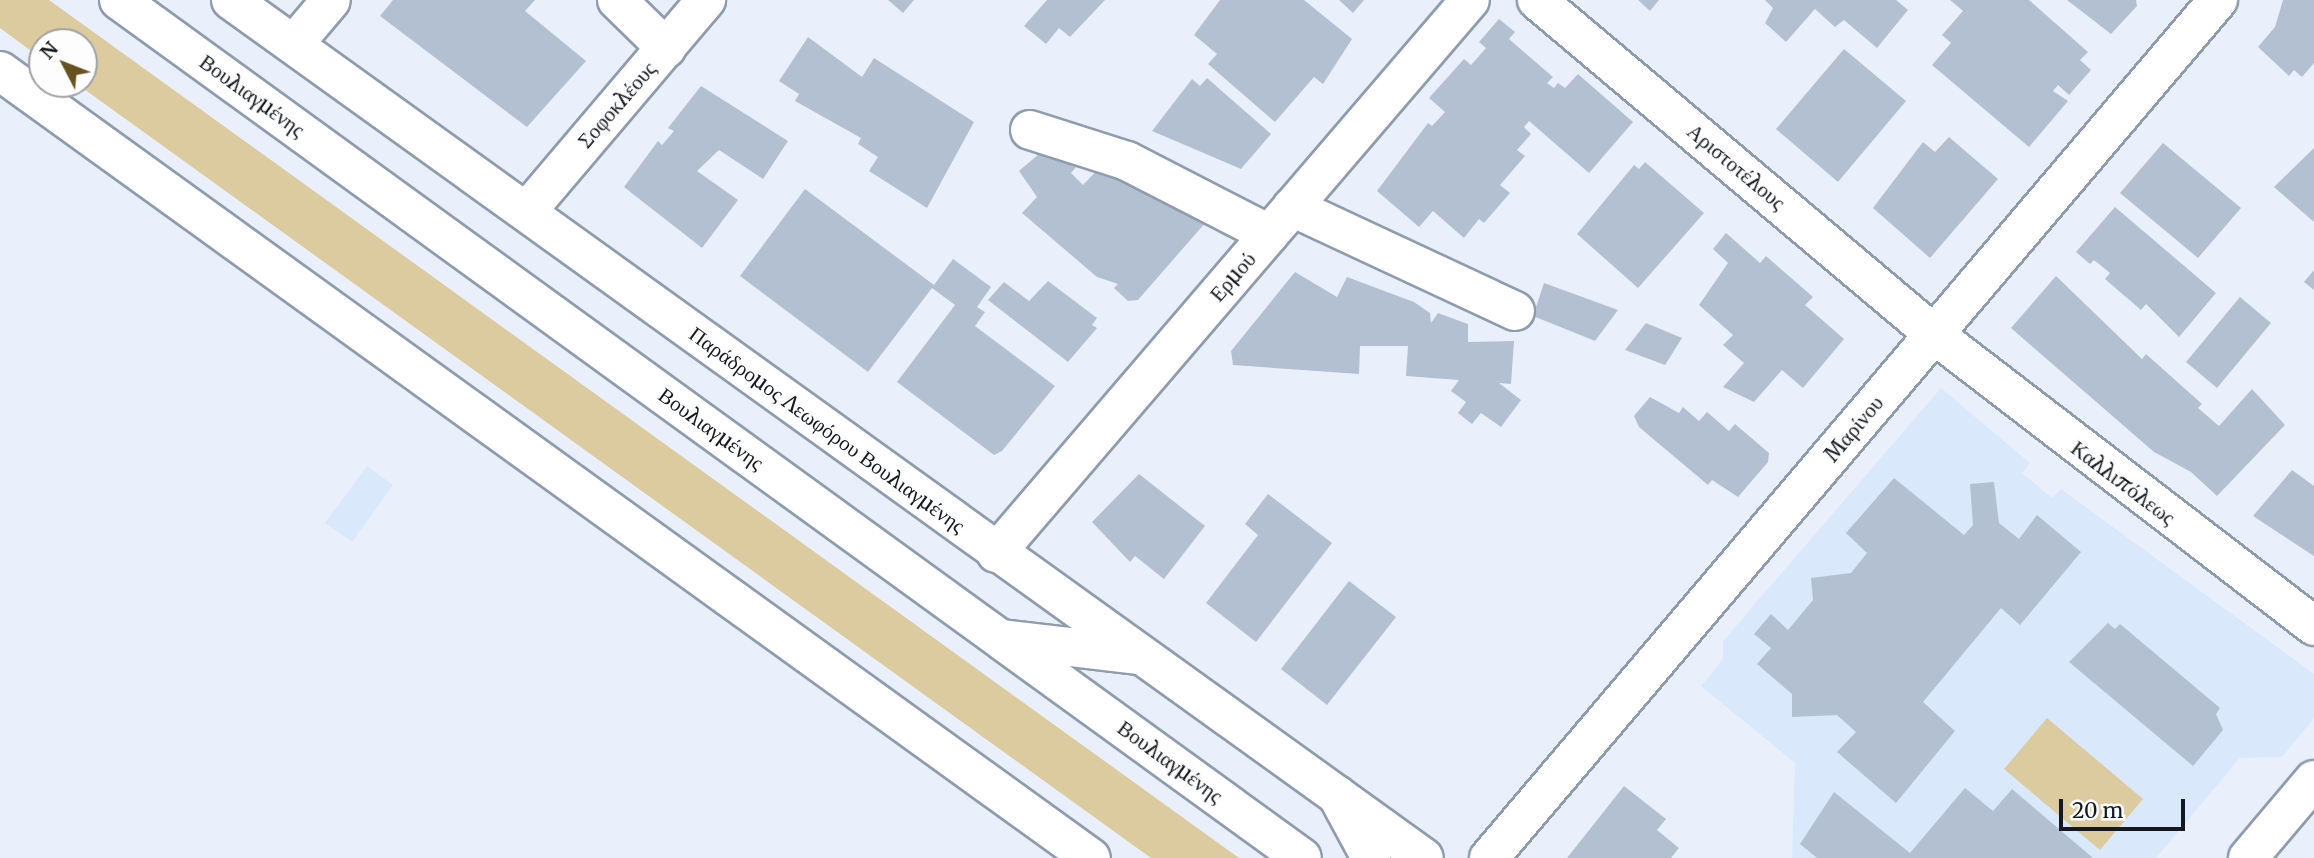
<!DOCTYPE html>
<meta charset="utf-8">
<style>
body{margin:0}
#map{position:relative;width:2314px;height:858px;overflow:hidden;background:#e9f0fc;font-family:Merriweather,serif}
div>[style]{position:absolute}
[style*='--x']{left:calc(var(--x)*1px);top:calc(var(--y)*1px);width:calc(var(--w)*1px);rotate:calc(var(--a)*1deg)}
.built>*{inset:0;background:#dae8fc}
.green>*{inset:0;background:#dbcb9f}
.building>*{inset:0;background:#b3c0d2}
.roads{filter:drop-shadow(2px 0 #8f9cad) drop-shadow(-2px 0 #8f9cad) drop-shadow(0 2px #8f9cad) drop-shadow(0 -2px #8f9cad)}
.minor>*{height:38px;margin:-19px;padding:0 19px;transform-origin:19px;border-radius:19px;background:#fff}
.major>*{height:38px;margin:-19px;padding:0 19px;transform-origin:19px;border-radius:19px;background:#fff}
span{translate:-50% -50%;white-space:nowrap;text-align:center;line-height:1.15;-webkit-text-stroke:5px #fdfdfd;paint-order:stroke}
.street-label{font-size:21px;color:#14191f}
.north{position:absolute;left:28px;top:28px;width:70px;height:70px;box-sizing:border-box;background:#fdfdfd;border:2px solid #a0a2a4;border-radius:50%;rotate:312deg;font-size:19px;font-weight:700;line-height:28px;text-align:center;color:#14191f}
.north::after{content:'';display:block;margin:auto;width:24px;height:32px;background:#655421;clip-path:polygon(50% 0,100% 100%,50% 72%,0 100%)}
.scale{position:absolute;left:2059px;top:799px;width:126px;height:32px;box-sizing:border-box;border:4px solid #14191f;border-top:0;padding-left:9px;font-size:21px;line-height:24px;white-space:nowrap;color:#14191f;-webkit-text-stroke:5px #fdfdfd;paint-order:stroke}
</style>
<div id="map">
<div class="built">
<div style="clip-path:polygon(1941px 388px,2030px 463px,2022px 473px,2052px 498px,2061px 489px,2314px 674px,2314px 718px,2282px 757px,2240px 758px,2156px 858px,1792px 858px,1795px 763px,1701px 686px,1723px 659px,1723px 641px)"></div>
<div style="clip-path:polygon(367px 466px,393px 485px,352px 542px,325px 523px)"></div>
</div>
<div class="green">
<div style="clip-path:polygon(0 0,49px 0,1239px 858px,1151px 858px,77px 84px,84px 84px,84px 42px,42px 42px,42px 59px,0 28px)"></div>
<div style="clip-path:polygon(2047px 718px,2143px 799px,2100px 850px,2004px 769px)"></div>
</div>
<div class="building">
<div style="clip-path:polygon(393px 0,535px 0,525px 11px,586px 61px,527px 127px,380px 16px)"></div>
<div style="clip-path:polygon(888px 0,914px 0,903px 13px)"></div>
<div style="clip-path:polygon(1047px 0,1105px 0,1070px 37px,1059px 28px,1046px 44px,1024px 26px)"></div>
<div style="clip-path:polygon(1220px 0,1304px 0,1352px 39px,1323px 84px,1314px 77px,1275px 122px,1208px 64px,1217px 54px,1194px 35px)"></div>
<div style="clip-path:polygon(1339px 0,1364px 0,1353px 13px)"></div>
<div style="clip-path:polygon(1638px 0,1659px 0,1650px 11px)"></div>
<div style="clip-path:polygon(1765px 0,1896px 0,1908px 10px,1877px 48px,1844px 20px,1835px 27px,1815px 9px,1786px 42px,1765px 23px,1773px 8px)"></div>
<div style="clip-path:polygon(1950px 0,2029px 0,2088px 52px,2080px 60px,2091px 70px,2069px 95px,2058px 85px,2053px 91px,2068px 101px,2029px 147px,1932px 65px,1951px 43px,1942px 35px,1963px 11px)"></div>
<div style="clip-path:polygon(2067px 0,2136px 0,2137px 6px,2111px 34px)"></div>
<div style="clip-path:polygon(2283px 0,2314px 0,2314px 63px,2302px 77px,2294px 70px,2289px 76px,2258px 47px,2275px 27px)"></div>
<div style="clip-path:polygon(1499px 19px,1515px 32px,1509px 39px,1553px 77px,1547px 83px,1554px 88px,1558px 83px,1565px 88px,1578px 74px,1633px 122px,1589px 173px,1529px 121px,1524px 127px,1531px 134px,1517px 150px,1525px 156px,1500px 185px,1510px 193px,1484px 223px,1479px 219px,1464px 238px,1433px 211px,1419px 227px,1377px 191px,1428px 123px,1432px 126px,1445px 112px,1429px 98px,1464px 59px,1471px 65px,1486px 48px,1479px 42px)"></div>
<div style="clip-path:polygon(808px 37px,862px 77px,874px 58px,974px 122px,927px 208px,869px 171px,878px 157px,858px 144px,861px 138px,795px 101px,799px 94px,779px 81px)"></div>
<div style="clip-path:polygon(1844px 49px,1906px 101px,1838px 182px,1776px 129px)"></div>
<div style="clip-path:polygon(1207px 78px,1271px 134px,1241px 169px,1152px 131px,1192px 79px,1200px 86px)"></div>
<div style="clip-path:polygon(701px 86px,788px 141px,763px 179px,719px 150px,697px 171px,738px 200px,702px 248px,624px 187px,658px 141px,662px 145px,674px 131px,668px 128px)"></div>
<div style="clip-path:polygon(1949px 137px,1998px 179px,1930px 258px,1873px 208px,1923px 142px,1935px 152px)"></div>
<div style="clip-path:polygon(1052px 143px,1077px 166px,1071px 173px,1083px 185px,1104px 163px,1206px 222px,1138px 300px,1128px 301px,1114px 288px,1118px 284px,1097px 277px,1022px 213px,1037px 197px,1019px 171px)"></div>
<div style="clip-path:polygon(2163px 143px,2241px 208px,2198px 258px,2120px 193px)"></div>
<div style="clip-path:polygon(2314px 148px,2314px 222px,2274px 187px)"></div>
<div style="clip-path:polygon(1645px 162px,1704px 213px,1638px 288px,1577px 234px,1634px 165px,1639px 169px)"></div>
<div style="clip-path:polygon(805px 189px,934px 285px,953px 259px,991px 287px,977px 307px,985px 312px,975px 326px,1055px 386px,1002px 451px,994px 455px,897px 382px,955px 305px,932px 288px,868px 372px,740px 276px)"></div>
<div style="clip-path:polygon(2115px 207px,2216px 293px,2179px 337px,2146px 304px,2141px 310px,2105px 279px,2110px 273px,2094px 260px,2090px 264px,2076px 252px)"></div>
<div style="clip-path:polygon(1726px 233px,1760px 263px,1766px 256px,1813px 297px,1805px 305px,1844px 339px,1803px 388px,1782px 370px,1754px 402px,1723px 387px,1744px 363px,1723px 345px,1733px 335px,1699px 305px,1728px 263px,1713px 249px)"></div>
<div style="clip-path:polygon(2314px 270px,2314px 290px,2304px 282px)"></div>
<div style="clip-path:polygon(1295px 272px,1337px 297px,1347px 277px,1414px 302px,1430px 313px,1431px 323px,1438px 313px,1468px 324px,1468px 342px,1514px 341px,1511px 384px,1499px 383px,1521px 400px,1501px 427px,1481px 413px,1472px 424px,1458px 413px,1466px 402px,1451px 391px,1459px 380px,1406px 376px,1408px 346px,1360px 346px,1359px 374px,1233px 365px,1231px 351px)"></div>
<div style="clip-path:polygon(2056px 276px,2142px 359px,2146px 354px,2202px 404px,2198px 408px,2219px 426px,2252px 389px,2285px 425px,2217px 496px,2191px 472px,2154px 452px,2011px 328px)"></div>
<div style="clip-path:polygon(1048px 281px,1097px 318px,1092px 325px,1097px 328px,1068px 362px,988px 300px,1004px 282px,1029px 301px)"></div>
<div style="clip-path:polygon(1544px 283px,1618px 310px,1595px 341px,1533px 316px)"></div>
<div style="clip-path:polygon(2240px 297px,2271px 323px,2217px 388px,2186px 362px)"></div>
<div style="clip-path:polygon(1646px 323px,1682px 338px,1665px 365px,1625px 350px)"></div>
<div style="clip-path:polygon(1650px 397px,1679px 413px,1683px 407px,1699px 421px,1707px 412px,1729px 431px,1735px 424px,1769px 453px,1768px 462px,1738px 497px,1712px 480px,1708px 485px,1639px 427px,1634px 416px)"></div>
<div style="clip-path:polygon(2292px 470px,2314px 486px,2314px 556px,2253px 516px)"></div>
<div style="clip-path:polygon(1139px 474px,1205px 526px,1164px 579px,1135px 556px,1130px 562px,1092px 522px)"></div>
<div style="clip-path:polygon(1894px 478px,1964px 535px,1973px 525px,1970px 484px,1994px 482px,1999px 523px,2019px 539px,2037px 515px,2081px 552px,2020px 625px,2001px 608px,1923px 702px,1955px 731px,1896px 803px,1837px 752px,1856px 732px,1837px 715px,1792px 717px,1792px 694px,1757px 664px,1771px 648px,1754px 634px,1771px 614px,1788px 630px,1813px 600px,1811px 578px,1851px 573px,1867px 553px,1846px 533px)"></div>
<div style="clip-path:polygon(1268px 494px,1332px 543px,1256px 642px,1206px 603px,1258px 535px,1245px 524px)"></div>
<div style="clip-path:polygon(1349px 581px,1396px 617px,1327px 705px,1281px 669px)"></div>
<div style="clip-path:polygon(2108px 623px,2115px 629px,2120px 624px,2220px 708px,2216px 714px,2223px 730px,2193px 766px,2069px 662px)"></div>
<div style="clip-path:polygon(1624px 786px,1666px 819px,1657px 830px,1679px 848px,1671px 858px,1567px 858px)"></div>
<div style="clip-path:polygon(1965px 788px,1993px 811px,2012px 789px,2093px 858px,1817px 858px,1800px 844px,1834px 792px,1910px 853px)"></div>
</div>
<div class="roads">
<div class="minor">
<div style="--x:231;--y:0;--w:1469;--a:35.72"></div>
<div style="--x:617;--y:0;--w:69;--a:44.4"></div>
<div style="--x:1537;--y:0;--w:520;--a:40.09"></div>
<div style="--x:1935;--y:335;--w:478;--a:37.5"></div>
<div style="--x:294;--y:44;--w:57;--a:-49.9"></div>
<div style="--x:1030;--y:130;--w:102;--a:17.7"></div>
<div style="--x:1127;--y:161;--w:160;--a:27.2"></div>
<div style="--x:1292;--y:207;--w:246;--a:25"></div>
<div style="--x:527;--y:211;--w:277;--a:-49.7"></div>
<div style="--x:996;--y:553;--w:728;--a:-49.4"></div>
<div style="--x:1489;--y:858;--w:1126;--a:-49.65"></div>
<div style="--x:2248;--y:858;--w:102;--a:-49.8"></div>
</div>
<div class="major">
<div style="--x:119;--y:0;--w:1461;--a:35.95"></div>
<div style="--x:0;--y:71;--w:1345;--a:35.81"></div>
<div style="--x:1002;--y:639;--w:138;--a:6.7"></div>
<div style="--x:1337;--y:795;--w:72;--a:61.6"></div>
</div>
</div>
<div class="street-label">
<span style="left:252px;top:96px;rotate:36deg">Βουλιαγμένης</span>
<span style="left:617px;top:105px;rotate:-49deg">Σοφοκλέους</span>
<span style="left:1736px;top:167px;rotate:40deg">Αριστοτέλους</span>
<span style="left:1233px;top:277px;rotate:-49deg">Ερμού</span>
<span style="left:711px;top:429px;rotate:36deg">Βουλιαγμένης</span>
<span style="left:1854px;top:429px;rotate:-50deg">Μαρίνου</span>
<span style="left:827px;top:430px;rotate:36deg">Παράδρομος Λεωφόρου Βουλιαγμένης</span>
<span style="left:2123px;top:483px;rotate:37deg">Καλλιπόλεως</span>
<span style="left:1170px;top:762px;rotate:36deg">Βουλιαγμένης</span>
</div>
<div class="north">N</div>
<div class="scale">20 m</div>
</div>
